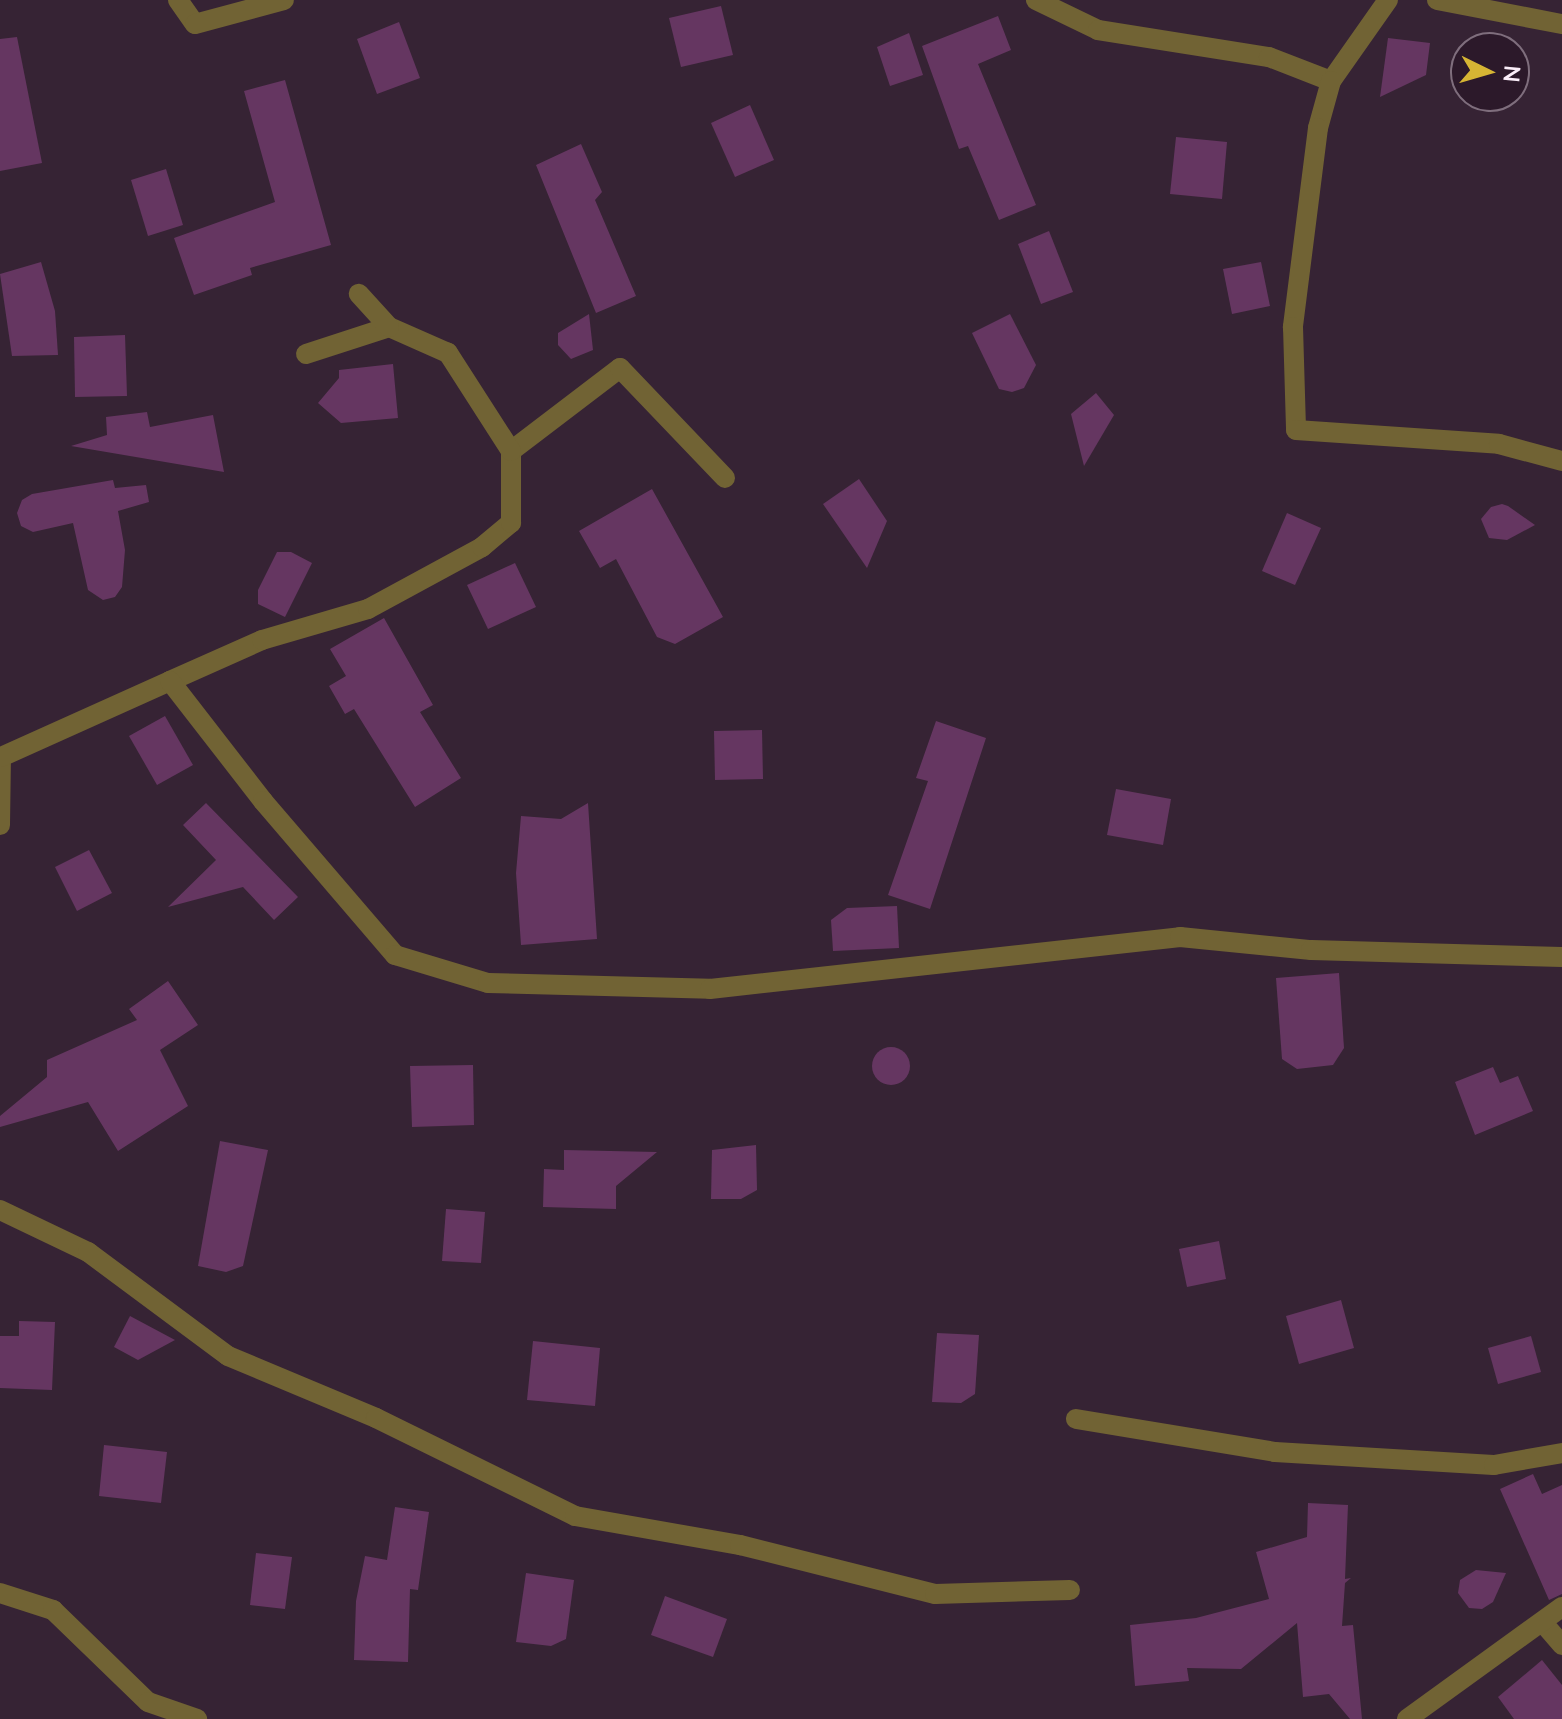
<!DOCTYPE html>
<style>
body{margin:0}
#map{position:relative;width:1562px;height:1719px;overflow:hidden;background:#362334;font-family:Lato,sans-serif}
div>[style]{position:absolute}
[style*='--x']{left:calc(var(--x)*1px);top:calc(var(--y)*1px);width:calc(var(--w)*1px);rotate:calc(var(--a)*1deg)}
.building>*{inset:0;background:#653661}
.round{border-radius:50%}
.street>*{height:20px;margin:-10px;padding:0 10px;transform-origin:10px;border-radius:10px;background:#716334}
span{translate:-50% -50%;white-space:nowrap;text-align:center;line-height:1.15;-webkit-text-stroke:6px #2c192a;paint-order:stroke}
.north{position:absolute;left:1450px;top:32px;width:80px;height:80px;box-sizing:border-box;background:#2c192a;border:2px solid #7f6e7d;border-radius:50%;rotate:95deg;font-size:22px;font-weight:700;line-height:32px;text-align:center;color:#fbeef9}
.north::after{content:'';display:block;margin:auto;width:28px;height:36px;background:#d6b534;clip-path:polygon(50% 0,100% 100%,50% 72%,0 100%)}
</style>
<div id="map">
<div class="building">
<div style="clip-path:polygon(721px 6px,733px 55px,681px 67px,669px 18px)"></div>
<div style="clip-path:polygon(998px 16px,1011px 50px,978px 64px,1036px 205px,999px 220px,968px 146px,959px 149px,922px 46px)"></div>
<div style="clip-path:polygon(399px 22px,420px 78px,377px 94px,357px 39px)"></div>
<div style="clip-path:polygon(909px 33px,923px 75px,890px 86px,877px 47px)"></div>
<div style="clip-path:polygon(17px 37px,42px 163px,0 171px,0 39px)"></div>
<div style="clip-path:polygon(1388px 38px,1430px 43px,1426px 75px,1380px 97px)"></div>
<div style="clip-path:polygon(285px 80px,331px 245px,250px 268px,252px 275px,194px 295px,174px 238px,275px 202px,244px 91px)"></div>
<div style="clip-path:polygon(750px 105px,774px 160px,735px 177px,711px 123px)"></div>
<div style="clip-path:polygon(1176px 137px,1227px 142px,1222px 199px,1170px 194px)"></div>
<div style="clip-path:polygon(581px 144px,602px 192px,595px 200px,636px 296px,596px 313px,536px 165px)"></div>
<div style="clip-path:polygon(166px 169px,183px 225px,148px 236px,131px 180px)"></div>
<div style="clip-path:polygon(1049px 231px,1073px 292px,1041px 304px,1018px 244px)"></div>
<div style="clip-path:polygon(41px 262px,55px 311px,58px 355px,12px 356px,0 274px)"></div>
<div style="clip-path:polygon(1261px 262px,1270px 306px,1232px 314px,1223px 269px)"></div>
<div style="clip-path:polygon(589px 314px,593px 350px,571px 359px,558px 345px,558px 333px)"></div>
<div style="clip-path:polygon(1010px 314px,1036px 365px,1024px 388px,1012px 392px,999px 389px,972px 333px)"></div>
<div style="clip-path:polygon(125px 335px,127px 396px,75px 397px,74px 337px)"></div>
<div style="clip-path:polygon(393px 364px,398px 418px,341px 423px,318px 403px,339px 378px,339px 370px)"></div>
<div style="clip-path:polygon(1096px 393px,1114px 415px,1084px 466px,1071px 414px)"></div>
<div style="clip-path:polygon(147px 412px,150px 427px,213px 415px,224px 472px,71px 446px,107px 435px,106px 417px)"></div>
<div style="clip-path:polygon(859px 479px,887px 521px,867px 568px,823px 504px)"></div>
<div style="clip-path:polygon(113px 480px,115px 488px,146px 485px,149px 502px,118px 511px,125px 550px,122px 587px,115px 597px,103px 600px,88px 590px,73px 523px,33px 532px,21px 526px,17px 513px,22px 500px,32px 494px)"></div>
<div style="clip-path:polygon(652px 489px,723px 617px,675px 644px,657px 637px,616px 559px,600px 568px,579px 531px)"></div>
<div style="clip-path:polygon(1502px 504px,1508px 506px,1535px 525px,1507px 540px,1489px 538px,1481px 519px,1491px 507px)"></div>
<div style="clip-path:polygon(1287px 513px,1321px 528px,1295px 585px,1262px 571px)"></div>
<div style="clip-path:polygon(277px 552px,291px 552px,312px 563px,285px 617px,258px 604px,258px 590px)"></div>
<div style="clip-path:polygon(515px 563px,536px 607px,488px 629px,467px 585px)"></div>
<div style="clip-path:polygon(384px 618px,433px 705px,420px 712px,461px 778px,415px 807px,354px 709px,345px 714px,329px 686px,346px 676px,330px 649px)"></div>
<div style="clip-path:polygon(165px 716px,193px 765px,157px 785px,129px 736px)"></div>
<div style="clip-path:polygon(936px 721px,986px 738px,930px 909px,888px 895px,928px 781px,916px 778px)"></div>
<div style="clip-path:polygon(762px 730px,763px 779px,715px 780px,714px 731px)"></div>
<div style="clip-path:polygon(1116px 789px,1171px 799px,1163px 845px,1107px 835px)"></div>
<div style="clip-path:polygon(206px 803px,298px 897px,274px 920px,243px 887px,168px 907px,216px 860px,183px 825px)"></div>
<div style="clip-path:polygon(588px 803px,597px 939px,521px 945px,516px 873px,521px 816px,561px 819px)"></div>
<div style="clip-path:polygon(89px 850px,112px 893px,77px 911px,55px 867px)"></div>
<div style="clip-path:polygon(897px 906px,899px 948px,833px 951px,831px 920px,847px 908px)"></div>
<div style="clip-path:polygon(1339px 973px,1344px 1048px,1333px 1065px,1297px 1069px,1282px 1059px,1276px 978px)"></div>
<div style="clip-path:polygon(168px 981px,198px 1025px,160px 1050px,188px 1106px,118px 1151px,88px 1102px,0 1127px,0 1116px,47px 1077px,47px 1060px,137px 1020px,129px 1009px)"></div>
<div class="round" style="left:872px;top:1047px;width:38px;height:38px"></div>
<div style="clip-path:polygon(473px 1065px,474px 1125px,412px 1127px,410px 1066px)"></div>
<div style="clip-path:polygon(1493px 1067px,1500px 1083px,1518px 1076px,1533px 1111px,1475px 1135px,1455px 1082px)"></div>
<div style="clip-path:polygon(220px 1141px,268px 1150px,243px 1266px,226px 1272px,198px 1266px)"></div>
<div style="clip-path:polygon(756px 1145px,757px 1190px,741px 1199px,711px 1199px,712px 1150px)"></div>
<div style="clip-path:polygon(564px 1150px,657px 1152px,616px 1186px,616px 1209px,543px 1207px,544px 1169px,564px 1170px)"></div>
<div style="clip-path:polygon(446px 1209px,485px 1212px,481px 1263px,442px 1261px)"></div>
<div style="clip-path:polygon(1219px 1241px,1226px 1279px,1187px 1287px,1179px 1249px)"></div>
<div style="clip-path:polygon(1341px 1300px,1354px 1348px,1299px 1364px,1286px 1316px)"></div>
<div style="clip-path:polygon(130px 1316px,175px 1340px,138px 1360px,114px 1347px)"></div>
<div style="clip-path:polygon(19px 1321px,55px 1322px,52px 1390px,0 1388px,0 1336px,19px 1336px)"></div>
<div style="clip-path:polygon(937px 1333px,979px 1335px,975px 1394px,961px 1403px,932px 1402px)"></div>
<div style="clip-path:polygon(1531px 1336px,1541px 1372px,1498px 1384px,1488px 1348px)"></div>
<div style="clip-path:polygon(533px 1341px,600px 1348px,595px 1406px,527px 1400px)"></div>
<div style="clip-path:polygon(104px 1445px,167px 1452px,161px 1503px,99px 1496px)"></div>
<div style="clip-path:polygon(1533px 1474px,1542px 1494px,1562px 1485px,1562px 1594px,1549px 1600px,1500px 1489px)"></div>
<div style="clip-path:polygon(1308px 1503px,1348px 1505px,1345px 1579px,1351px 1578px,1345px 1583px,1342px 1626px,1353px 1625px,1362px 1719px,1350px 1719px,1329px 1694px,1303px 1697px,1297px 1623px,1241px 1669px,1187px 1668px,1189px 1681px,1135px 1686px,1130px 1625px,1196px 1618px,1269px 1599px,1256px 1552px,1307px 1537px)"></div>
<div style="clip-path:polygon(395px 1507px,429px 1512px,418px 1590px,410px 1589px,408px 1662px,354px 1660px,356px 1601px,365px 1556px,387px 1560px)"></div>
<div style="clip-path:polygon(256px 1553px,292px 1557px,285px 1609px,250px 1605px)"></div>
<div style="clip-path:polygon(1476px 1570px,1506px 1573px,1493px 1602px,1482px 1609px,1469px 1608px,1458px 1593px,1460px 1580px)"></div>
<div style="clip-path:polygon(526px 1573px,574px 1580px,566px 1639px,551px 1646px,516px 1642px)"></div>
<div style="clip-path:polygon(665px 1596px,727px 1619px,713px 1657px,651px 1635px)"></div>
<div style="clip-path:polygon(1542px 1660px,1562px 1685px,1562px 1719px,1514px 1719px,1498px 1697px)"></div>
</div>
<div class="street">
<div style="--x:178;--y:0;--w:29;--a:55"></div>
<div style="--x:195;--y:24;--w:92;--a:-15.1"></div>
<div style="--x:1036;--y:0;--w:69;--a:25.8"></div>
<div style="--x:1098;--y:30;--w:173;--a:9"></div>
<div style="--x:1269;--y:57;--w:66;--a:21.2"></div>
<div style="--x:1331;--y:81;--w:99;--a:-54.9"></div>
<div style="--x:1437;--y:0;--w:127;--a:10.9"></div>
<div style="--x:1331;--y:81;--w:49;--a:105.5"></div>
<div style="--x:1318;--y:128;--w:201;--a:97.2"></div>
<div style="--x:1293;--y:327;--w:103;--a:88.3"></div>
<div style="--x:1296;--y:430;--w:203;--a:3.9"></div>
<div style="--x:1499;--y:444;--w:65;--a:15.1"></div>
<div style="--x:306;--y:354;--w:87;--a:-18"></div>
<div style="--x:511;--y:451;--w:137;--a:-37.3"></div>
<div style="--x:620;--y:368;--w:152;--a:46.3"></div>
<div style="--x:170;--y:681;--w:101;--a:-24"></div>
<div style="--x:262;--y:640;--w:110;--a:-16.3"></div>
<div style="--x:368;--y:609;--w:130;--a:-28.5"></div>
<div style="--x:482;--y:547;--w:38;--a:-40"></div>
<div style="--x:511;--y:523;--w:72;--a:-90"></div>
<div style="--x:511;--y:451;--w:117;--a:-122.7"></div>
<div style="--x:448;--y:353;--w:64;--a:-156.2"></div>
<div style="--x:389;--y:327;--w:45;--a:-132.3"></div>
<div style="--x:0;--y:825;--w:68;--a:-89.2"></div>
<div style="--x:1;--y:757;--w:185;--a:-24.2"></div>
<div style="--x:170;--y:681;--w:152;--a:52.2"></div>
<div style="--x:263;--y:801;--w:203;--a:49.4"></div>
<div style="--x:395;--y:955;--w:97;--a:16.8"></div>
<div style="--x:488;--y:983;--w:222;--a:1.5"></div>
<div style="--x:710;--y:989;--w:473;--a:-6.3"></div>
<div style="--x:1180;--y:937;--w:132;--a:5.7"></div>
<div style="--x:1311;--y:950;--w:251;--a:1.6"></div>
<div style="--x:0;--y:1210;--w:98;--a:25.5"></div>
<div style="--x:88;--y:1252;--w:174;--a:36.6"></div>
<div style="--x:228;--y:1356;--w:160;--a:22.7"></div>
<div style="--x:376;--y:1418;--w:222;--a:26.2"></div>
<div style="--x:575;--y:1516;--w:168;--a:10"></div>
<div style="--x:740;--y:1545;--w:201;--a:14.1"></div>
<div style="--x:935;--y:1594;--w:135;--a:-1.7"></div>
<div style="--x:1076;--y:1419;--w:202;--a:9.4"></div>
<div style="--x:1275;--y:1452;--w:219;--a:3.4"></div>
<div style="--x:1494;--y:1465;--w:69;--a:-10"></div>
<div style="--x:0;--y:1593;--w:56;--a:17.8"></div>
<div style="--x:53;--y:1610;--w:132;--a:44.1"></div>
<div style="--x:148;--y:1702;--w:52;--a:19.1"></div>
<div style="--x:1544;--y:1624;--w:28;--a:49"></div>
<div style="--x:1407;--y:1719;--w:191;--a:-35.9"></div>
</div>
<div class="north">N</div>
</div>
